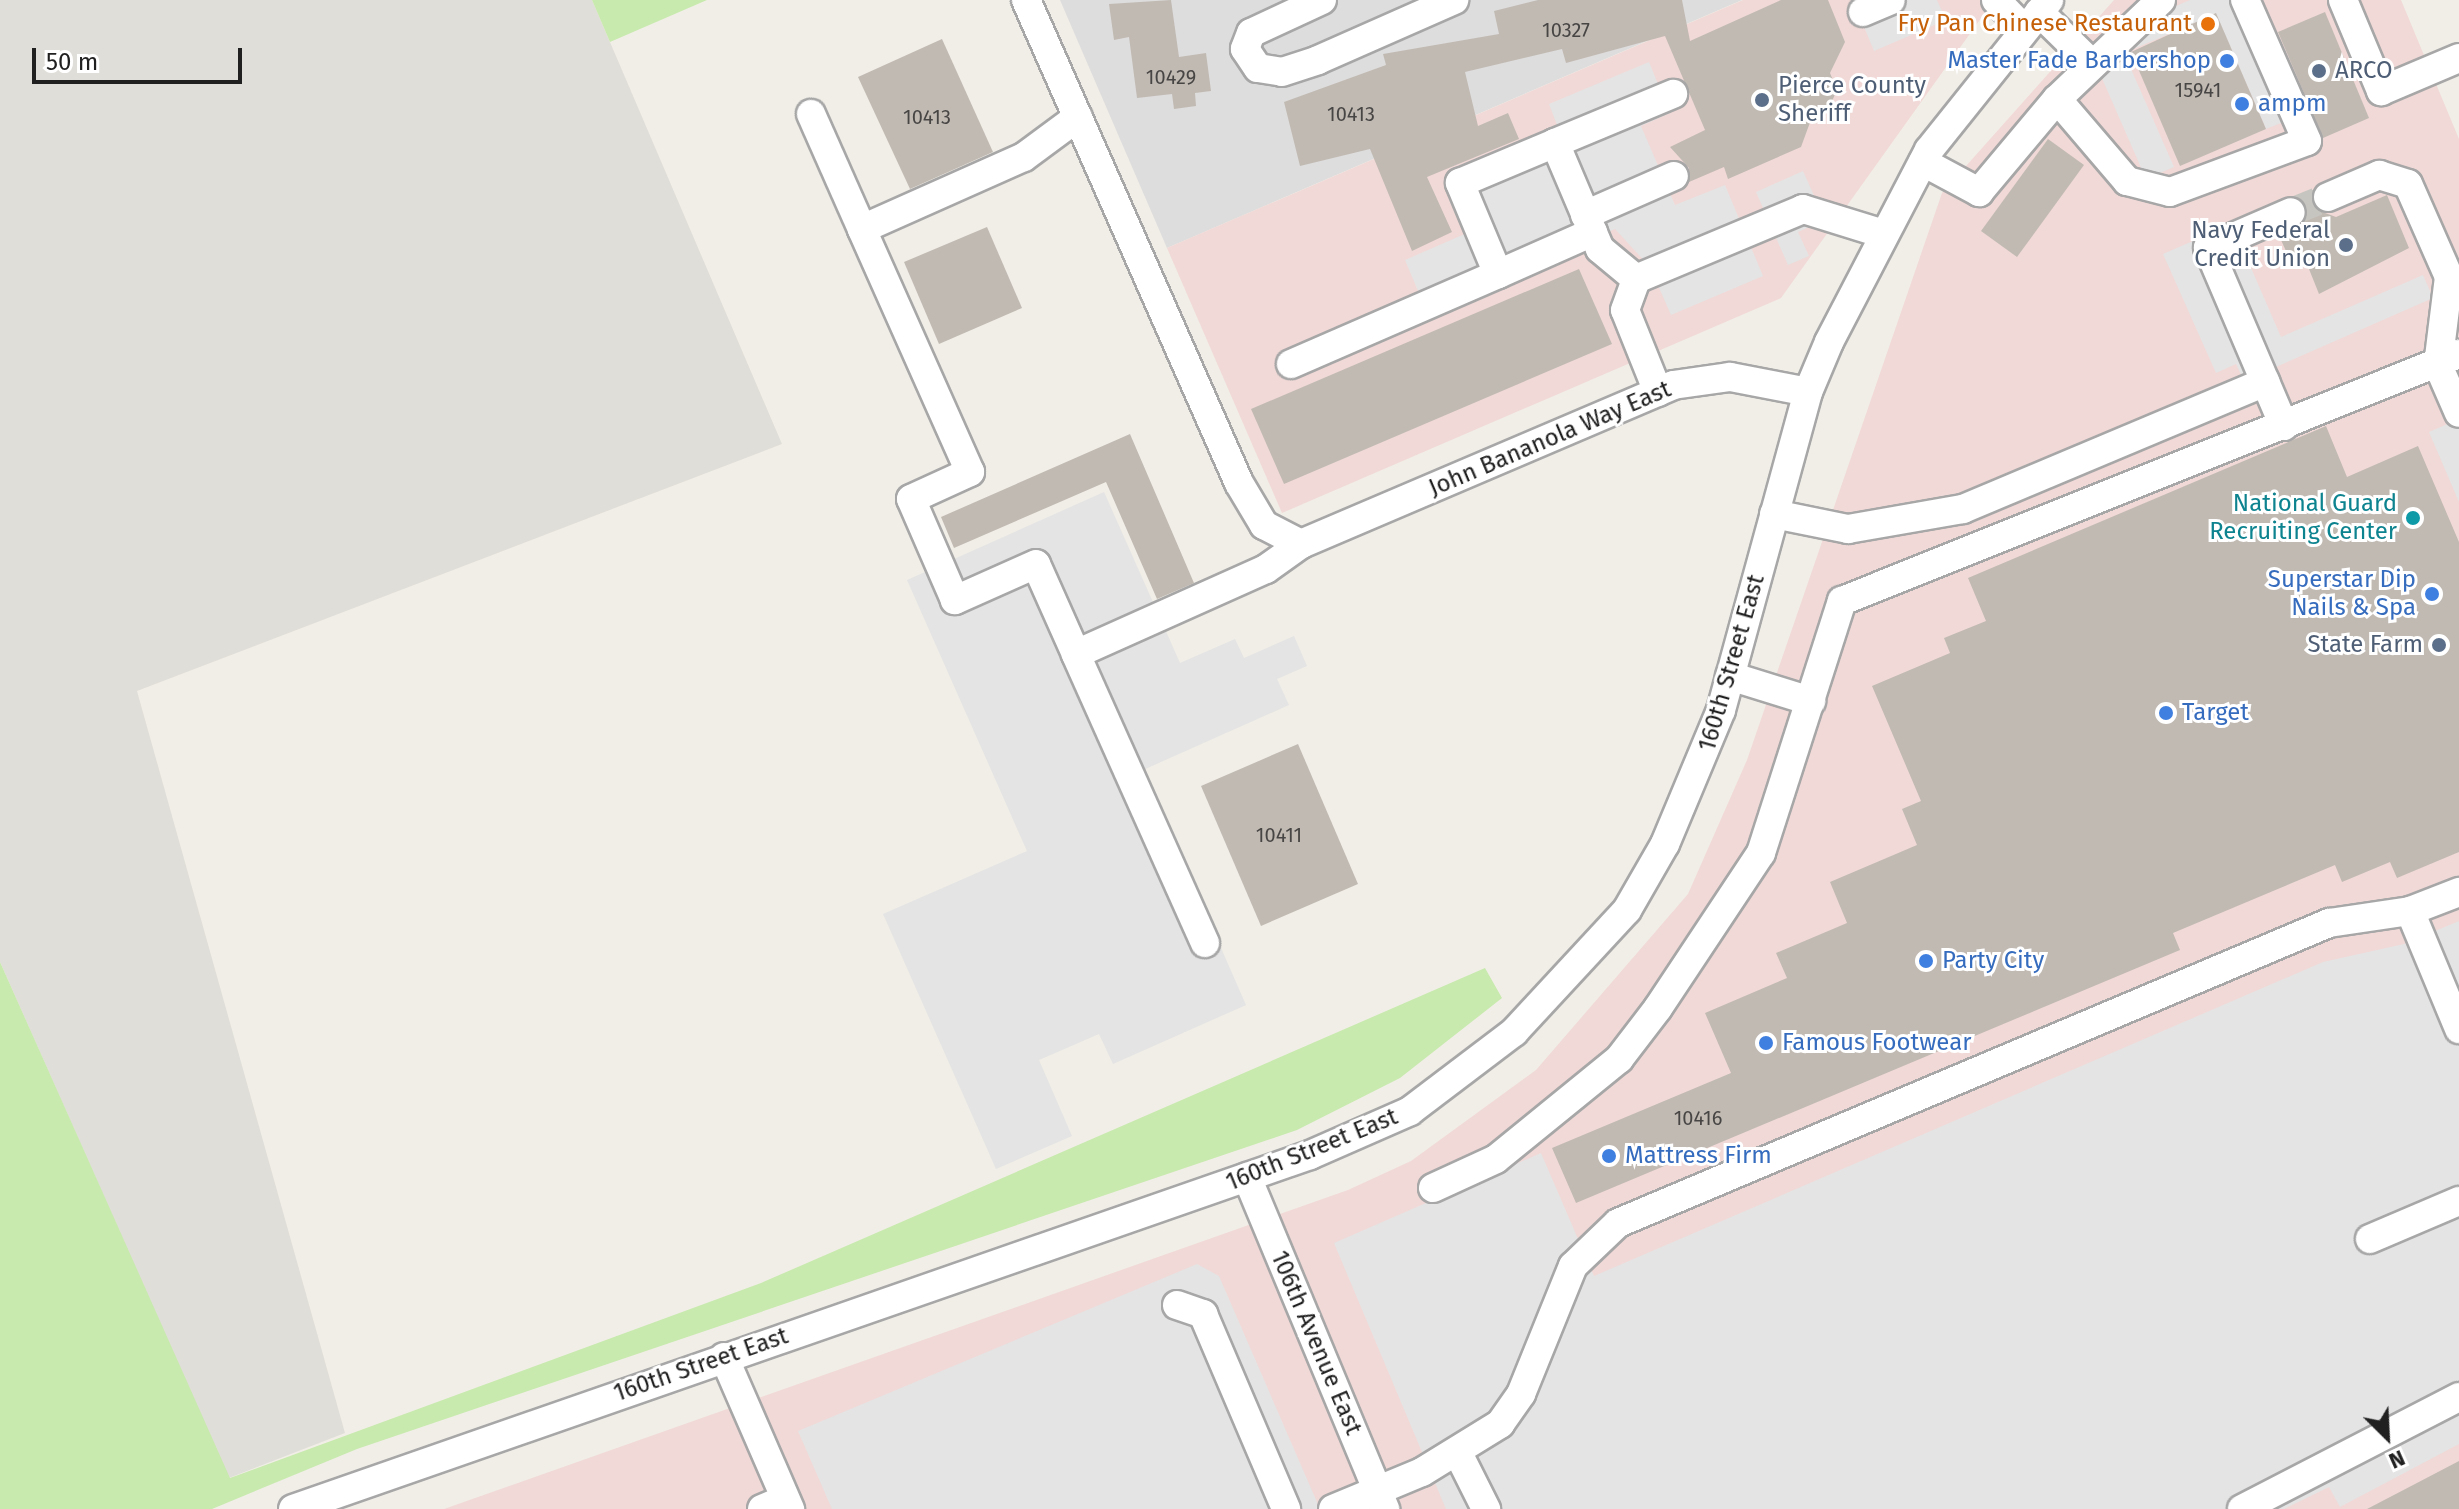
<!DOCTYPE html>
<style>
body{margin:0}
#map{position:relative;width:2459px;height:1509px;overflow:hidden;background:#f1eee7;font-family:"Fira Sans",sans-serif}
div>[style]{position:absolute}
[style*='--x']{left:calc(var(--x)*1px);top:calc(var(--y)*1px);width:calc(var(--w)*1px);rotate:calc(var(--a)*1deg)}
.residential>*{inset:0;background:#dedddd}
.commercial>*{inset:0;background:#f1d9d7}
.airport>*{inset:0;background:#e0ded8}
.grass>*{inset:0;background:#c8eaae}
.parking>*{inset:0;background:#e4e4e4}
.building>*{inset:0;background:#c1bab3}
.minor-tunnel>*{height:28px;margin-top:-14px;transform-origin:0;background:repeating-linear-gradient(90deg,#c7c5bf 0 28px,transparent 0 42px)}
.roads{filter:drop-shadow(2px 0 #a7a7a7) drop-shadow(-2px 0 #a7a7a7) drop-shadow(0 2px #a7a7a7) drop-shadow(0 -2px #a7a7a7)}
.minor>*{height:28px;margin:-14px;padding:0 14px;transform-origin:14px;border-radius:14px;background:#fff}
.dots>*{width:22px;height:22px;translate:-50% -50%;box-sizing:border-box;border:4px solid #fff;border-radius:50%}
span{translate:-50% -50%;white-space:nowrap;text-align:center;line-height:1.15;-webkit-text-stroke:6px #fff;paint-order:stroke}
.number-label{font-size:20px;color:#484645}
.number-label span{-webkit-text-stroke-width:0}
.food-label{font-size:24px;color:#c56008}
.right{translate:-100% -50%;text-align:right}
.shop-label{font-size:24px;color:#366cbe}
.left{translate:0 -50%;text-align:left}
.service-label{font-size:24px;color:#4e5e75}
.street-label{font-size:24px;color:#202020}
.culture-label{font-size:24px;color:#0d838f}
.north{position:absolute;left:2347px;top:1397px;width:80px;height:80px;-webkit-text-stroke:6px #fff;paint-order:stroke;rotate:156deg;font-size:22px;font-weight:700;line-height:32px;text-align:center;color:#202020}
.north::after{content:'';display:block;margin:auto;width:28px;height:36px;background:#202020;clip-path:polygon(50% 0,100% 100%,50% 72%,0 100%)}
.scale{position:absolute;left:32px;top:48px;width:210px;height:36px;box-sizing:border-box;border:4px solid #202020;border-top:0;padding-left:10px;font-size:24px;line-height:28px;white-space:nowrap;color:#202020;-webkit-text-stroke:6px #fff;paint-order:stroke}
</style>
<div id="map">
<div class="residential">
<div style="clip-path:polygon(1060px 0,1742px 0,1167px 248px)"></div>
</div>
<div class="commercial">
<div style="clip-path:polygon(1743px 0,1994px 0,1781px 298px,1282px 513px,1167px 248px)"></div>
<div style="clip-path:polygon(2114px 0,2401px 0,2459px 139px,2459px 1509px,444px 1509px,1348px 1190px,1411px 1161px,1536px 1070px,1688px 894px,1747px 760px,1942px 193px)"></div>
</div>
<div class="airport">
<div style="clip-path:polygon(0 0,592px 0,782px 444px,137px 691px,345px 1433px,229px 1478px,0 962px)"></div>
</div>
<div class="grass">
<div style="clip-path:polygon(592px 0,707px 0,610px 42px)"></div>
<div style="clip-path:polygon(0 962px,230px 1478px,761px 1283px,1485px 968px,1502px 998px,1400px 1078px,1297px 1130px,357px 1449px,212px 1509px,0 1509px)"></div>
</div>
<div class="parking">
<div style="clip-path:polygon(1853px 0,1937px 0,1946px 20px,1874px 51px)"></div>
<div style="clip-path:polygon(2190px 0,2239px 0,2291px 119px,2266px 129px,2216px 14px,2124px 53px,2174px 167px,2146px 179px,2087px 44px)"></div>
<div style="clip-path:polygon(1649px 62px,1670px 113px,1641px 126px,1675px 205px,1725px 185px,1763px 276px,1671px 315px,1650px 267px,1615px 229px,1426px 310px,1405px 260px,1467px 233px,1445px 179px,1559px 130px,1549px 104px)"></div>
<div style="clip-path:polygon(1803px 171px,1825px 220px,1798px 232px,1809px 256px,1788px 265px,1756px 192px)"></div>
<div style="clip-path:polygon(2232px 224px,2281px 337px,2423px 275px,2433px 298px,2244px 381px,2236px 364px,2216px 373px,2163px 254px)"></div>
<div style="clip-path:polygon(2459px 419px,2459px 502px,2429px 432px)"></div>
<div style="clip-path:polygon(1104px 492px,1180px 663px,1235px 639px,1244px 658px,1294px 636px,1307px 666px,1277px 679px,1289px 705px,1143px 770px,1246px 1005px,1113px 1064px,1099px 1034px,1039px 1060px,1072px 1136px,996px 1169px,883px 914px,1027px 851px,907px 580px)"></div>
<div style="clip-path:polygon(2459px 921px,2459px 1444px,2340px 1507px,2329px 1487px,2284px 1509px,1446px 1509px,1334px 1243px,1541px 1153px,1594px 1276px,2323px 962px,2404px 944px)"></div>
<div style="clip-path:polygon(1197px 1264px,1219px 1276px,1320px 1509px,832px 1509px,798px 1431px)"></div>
</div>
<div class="building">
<div style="clip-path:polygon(1171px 0,1179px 57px,1206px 53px,1211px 91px,1195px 93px,1196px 106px,1174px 109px,1172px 94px,1137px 98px,1129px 37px,1114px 40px,1109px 4px)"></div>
<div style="clip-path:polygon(1538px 0,1682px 0,1690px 41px,1781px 0,1828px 0,1845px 42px,1830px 73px,1837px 90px,1828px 110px,1812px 117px,1801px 147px,1728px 179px,1724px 167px,1689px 182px,1689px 168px,1670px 147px,1705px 130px,1665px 36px,1566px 63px,1562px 49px,1465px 72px,1478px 126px,1508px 113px,1519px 139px,1427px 177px,1452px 232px,1412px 251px,1370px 149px,1300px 166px,1284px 102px,1386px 65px,1383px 54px,1499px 34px,1494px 11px)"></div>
<div style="clip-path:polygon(2325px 12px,2369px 118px,2323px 138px,2278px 32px)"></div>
<div style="clip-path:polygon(2216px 13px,2266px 129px,2180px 166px,2131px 52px)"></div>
<div style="clip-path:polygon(942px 39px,993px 152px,910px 189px,858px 77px)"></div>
<div style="clip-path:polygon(2048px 139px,2084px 165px,2017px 257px,1981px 231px)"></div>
<div style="clip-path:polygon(2313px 191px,2317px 210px,2336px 217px,2387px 195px,2409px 248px,2319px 294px,2307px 264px,2294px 269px,2281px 240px,2300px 232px,2308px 213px,2299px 197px)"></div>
<div style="clip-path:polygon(987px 227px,1022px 308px,939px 344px,904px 262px)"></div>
<div style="clip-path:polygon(1579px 269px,1612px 344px,1284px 484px,1251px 409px)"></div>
<div style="clip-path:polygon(2326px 426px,2347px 477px,2418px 446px,2459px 542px,2459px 852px,2397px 878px,2390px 862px,2342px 882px,2335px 865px,2173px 933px,2180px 950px,1576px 1203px,1552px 1148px,1731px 1073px,1705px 1013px,1787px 978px,1776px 953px,1847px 923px,1830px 882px,1917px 845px,1902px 809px,1921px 801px,1872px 686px,1950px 653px,1944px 638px,1986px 621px,1968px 578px)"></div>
<div style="clip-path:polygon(1130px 434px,1194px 583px,1157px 599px,1106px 482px,954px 548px,941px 517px)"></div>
<div style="clip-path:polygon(1298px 744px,1358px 884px,1261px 926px,1201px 786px)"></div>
<div style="clip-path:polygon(2459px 1461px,2459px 1509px,2367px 1509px,2415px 1484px)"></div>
</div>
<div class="minor-tunnel">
<div style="--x:2291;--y:212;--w:40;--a:-22"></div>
</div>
<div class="roads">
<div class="minor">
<div style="--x:1026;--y:0;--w:528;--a:66.2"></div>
<div style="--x:1239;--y:483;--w:49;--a:59.2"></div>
<div style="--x:1264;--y:525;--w:42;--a:27.2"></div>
<div style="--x:1322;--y:0;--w:78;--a:155.1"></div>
<div style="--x:1251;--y:33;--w:17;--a:111"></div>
<div style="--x:1245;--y:49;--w:23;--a:56"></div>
<div style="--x:1258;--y:68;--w:24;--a:9"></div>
<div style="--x:1282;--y:72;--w:38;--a:-18"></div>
<div style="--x:1318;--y:60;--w:149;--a:-23.8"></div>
<div style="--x:1996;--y:0;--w:40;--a:46"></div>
<div style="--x:2161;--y:0;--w:144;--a:136.4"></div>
<div style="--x:2057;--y:99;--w:108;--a:49.5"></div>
<div style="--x:2127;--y:181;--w:44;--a:14.3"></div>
<div style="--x:2170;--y:192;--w:146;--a:-20.4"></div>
<div style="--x:2307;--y:141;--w:154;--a:-113.7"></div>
<div style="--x:2343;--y:0;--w:99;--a:67.3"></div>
<div style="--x:2381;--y:91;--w:85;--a:-22.9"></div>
<div style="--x:1863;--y:12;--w:30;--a:-23"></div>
<div style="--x:2039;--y:12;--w:70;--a:44.4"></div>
<div style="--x:811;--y:114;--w:126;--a:66.1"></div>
<div style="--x:1555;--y:143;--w:128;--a:-22.6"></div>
<div style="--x:1923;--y:162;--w:64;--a:28.2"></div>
<div style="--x:1979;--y:192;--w:121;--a:-50"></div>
<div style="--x:2328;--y:197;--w:56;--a:-23.3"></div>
<div style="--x:2379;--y:175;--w:30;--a:17"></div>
<div style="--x:2408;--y:184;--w:102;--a:66.2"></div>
<div style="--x:2449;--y:277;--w:89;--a:97.1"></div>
<div style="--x:2438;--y:365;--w:52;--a:66.4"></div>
<div style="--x:1585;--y:215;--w:97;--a:-23.7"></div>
<div style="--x:1593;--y:232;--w:104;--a:156.1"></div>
<div style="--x:1498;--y:274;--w:99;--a:-112.7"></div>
<div style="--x:1460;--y:183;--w:103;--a:-22.8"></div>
<div style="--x:1555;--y:143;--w:115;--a:67"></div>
<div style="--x:1600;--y:249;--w:47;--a:39.8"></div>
<div style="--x:1291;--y:364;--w:226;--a:-23.5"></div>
<div style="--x:1658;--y:392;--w:88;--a:-111.9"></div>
<div style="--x:1625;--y:310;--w:33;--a:-70"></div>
<div style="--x:1636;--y:279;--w:181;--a:-22.7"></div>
<div style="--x:1803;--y:209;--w:85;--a:17.2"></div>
<div style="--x:2284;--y:426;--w:194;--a:-113.1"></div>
<div style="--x:2208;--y:248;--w:90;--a:-23.4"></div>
<div style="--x:1774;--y:514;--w:76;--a:11.5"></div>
<div style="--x:1848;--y:529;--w:117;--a:-9.9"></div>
<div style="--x:1963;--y:509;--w:328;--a:-22.8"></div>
<div style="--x:1076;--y:654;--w:98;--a:-114"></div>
<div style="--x:1036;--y:564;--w:89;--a:156"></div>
<div style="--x:955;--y:600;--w:110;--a:-113.5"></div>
<div style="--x:911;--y:499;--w:65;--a:-24.6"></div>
<div style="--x:970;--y:472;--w:266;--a:-114"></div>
<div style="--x:862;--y:229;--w:177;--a:-24"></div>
<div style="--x:1024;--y:157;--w:67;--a:-36.5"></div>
<div style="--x:1730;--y:676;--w:85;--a:17.2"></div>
<div style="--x:2410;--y:911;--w:128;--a:67.4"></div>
<div style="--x:1205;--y:943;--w:316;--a:-114.1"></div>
<div style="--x:1076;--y:654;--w:208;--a:-24.1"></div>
<div style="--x:1266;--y:569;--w:43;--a:-35.5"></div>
<div style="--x:1301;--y:544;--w:405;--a:-23.1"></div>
<div style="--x:1673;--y:385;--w:58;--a:-8"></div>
<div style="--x:1730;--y:377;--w:79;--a:10.9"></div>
<div style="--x:1247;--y:1177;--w:360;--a:67.4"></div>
<div style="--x:1433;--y:1188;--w:69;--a:-24.7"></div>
<div style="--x:1496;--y:1159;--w:159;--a:-39.1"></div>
<div style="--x:1619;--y:1059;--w:64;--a:-52.6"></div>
<div style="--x:1658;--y:1008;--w:186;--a:-56.4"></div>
<div style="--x:1761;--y:853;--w:265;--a:-72.2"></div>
<div style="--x:1842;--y:601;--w:665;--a:-21.82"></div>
<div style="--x:2370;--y:1239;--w:97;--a:-23.1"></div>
<div style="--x:1177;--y:1305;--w:28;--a:19"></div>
<div style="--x:1203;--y:1314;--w:212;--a:66.9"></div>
<div style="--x:724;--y:1357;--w:166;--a:66.5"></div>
<div style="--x:1458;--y:1453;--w:63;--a:63.4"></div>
<div style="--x:293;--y:1509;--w:1077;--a:-19.19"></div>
<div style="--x:1310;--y:1155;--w:109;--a:-23.7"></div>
<div style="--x:1410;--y:1111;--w:131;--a:-37.2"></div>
<div style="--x:1514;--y:1032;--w:166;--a:-47.2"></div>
<div style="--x:1627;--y:910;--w:76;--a:-60.1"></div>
<div style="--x:1665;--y:844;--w:145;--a:-67.3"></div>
<div style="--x:1721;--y:710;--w:330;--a:-74.7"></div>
<div style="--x:1808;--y:392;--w:54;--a:-67.2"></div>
<div style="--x:1829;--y:342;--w:216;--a:-62.5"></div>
<div style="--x:1929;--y:150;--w:192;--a:-51.3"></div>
<div style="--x:762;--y:1509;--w:25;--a:-23"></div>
<div style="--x:1333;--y:1509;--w:96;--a:-22.6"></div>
<div style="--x:1422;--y:1472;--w:92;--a:-31.6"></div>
<div style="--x:1500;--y:1424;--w:37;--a:-55"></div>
<div style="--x:1521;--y:1394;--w:138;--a:-67.9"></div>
<div style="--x:1573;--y:1266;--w:62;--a:-43.7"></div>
<div style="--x:1618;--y:1223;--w:772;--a:-22.88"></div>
<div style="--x:2329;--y:923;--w:82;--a:-8.4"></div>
<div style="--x:2410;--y:911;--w:53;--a:-21.2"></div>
<div style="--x:2242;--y:1509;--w:244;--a:-27.3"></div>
</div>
</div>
<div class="dots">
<div style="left:2208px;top:24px;background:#e8710a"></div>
<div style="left:2227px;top:61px;background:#3f7fe0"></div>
<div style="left:2319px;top:71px;background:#5c6f8a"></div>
<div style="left:1762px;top:100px;background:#5c6f8a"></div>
<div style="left:2242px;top:104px;background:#3f7fe0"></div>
<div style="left:2346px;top:245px;background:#5c6f8a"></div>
<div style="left:2413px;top:518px;background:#0f9aa8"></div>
<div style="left:2432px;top:594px;background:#3f7fe0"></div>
<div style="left:2439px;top:645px;background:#5c6f8a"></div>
<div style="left:2166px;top:713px;background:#3f7fe0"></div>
<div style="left:1926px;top:961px;background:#3f7fe0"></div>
<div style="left:1766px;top:1043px;background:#3f7fe0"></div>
<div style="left:1609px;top:1156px;background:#3f7fe0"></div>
</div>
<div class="number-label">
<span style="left:1566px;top:30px">10327</span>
<span style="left:1171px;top:77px">10429</span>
<span style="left:2198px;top:90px">15941</span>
<span style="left:1351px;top:114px">10413</span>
<span style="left:927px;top:117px">10413</span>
<span style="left:1279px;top:835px">10411</span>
<span style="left:1698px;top:1118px">10416</span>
</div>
<div class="food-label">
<span class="right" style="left:2192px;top:24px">Fry Pan Chinese Restaurant</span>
</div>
<div class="shop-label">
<span class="right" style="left:2211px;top:61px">Master Fade Barbershop</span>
<span class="left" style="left:2258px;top:104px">ampm</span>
<span class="right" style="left:2416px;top:594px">Superstar Dip<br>Nails &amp; Spa</span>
<span class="left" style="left:2182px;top:713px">Target</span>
<span class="left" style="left:1942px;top:961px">Party City</span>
<span class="left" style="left:1782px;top:1043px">Famous Footwear</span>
<span class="left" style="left:1625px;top:1156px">Mattress Firm</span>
</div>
<div class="service-label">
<span class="left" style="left:2335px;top:71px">ARCO</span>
<span class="left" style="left:1778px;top:100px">Pierce County<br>Sheriff</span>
<span class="right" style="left:2330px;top:245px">Navy Federal<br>Credit Union</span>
<span class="right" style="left:2423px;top:645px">State Farm</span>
</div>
<div class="street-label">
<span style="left:1550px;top:439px;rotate:-23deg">John Bananola Way East</span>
<span style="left:1732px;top:663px;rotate:-74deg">160th Street East</span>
<span style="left:1312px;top:1150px;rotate:-22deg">160th Street East</span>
<span style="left:1316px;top:1343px;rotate:67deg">106th Avenue East</span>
<span style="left:701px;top:1365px;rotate:-19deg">160th Street East</span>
</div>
<div class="culture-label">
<span class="right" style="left:2397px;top:518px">National Guard<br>Recruiting Center</span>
</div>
<div class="north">N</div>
<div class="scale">50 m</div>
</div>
